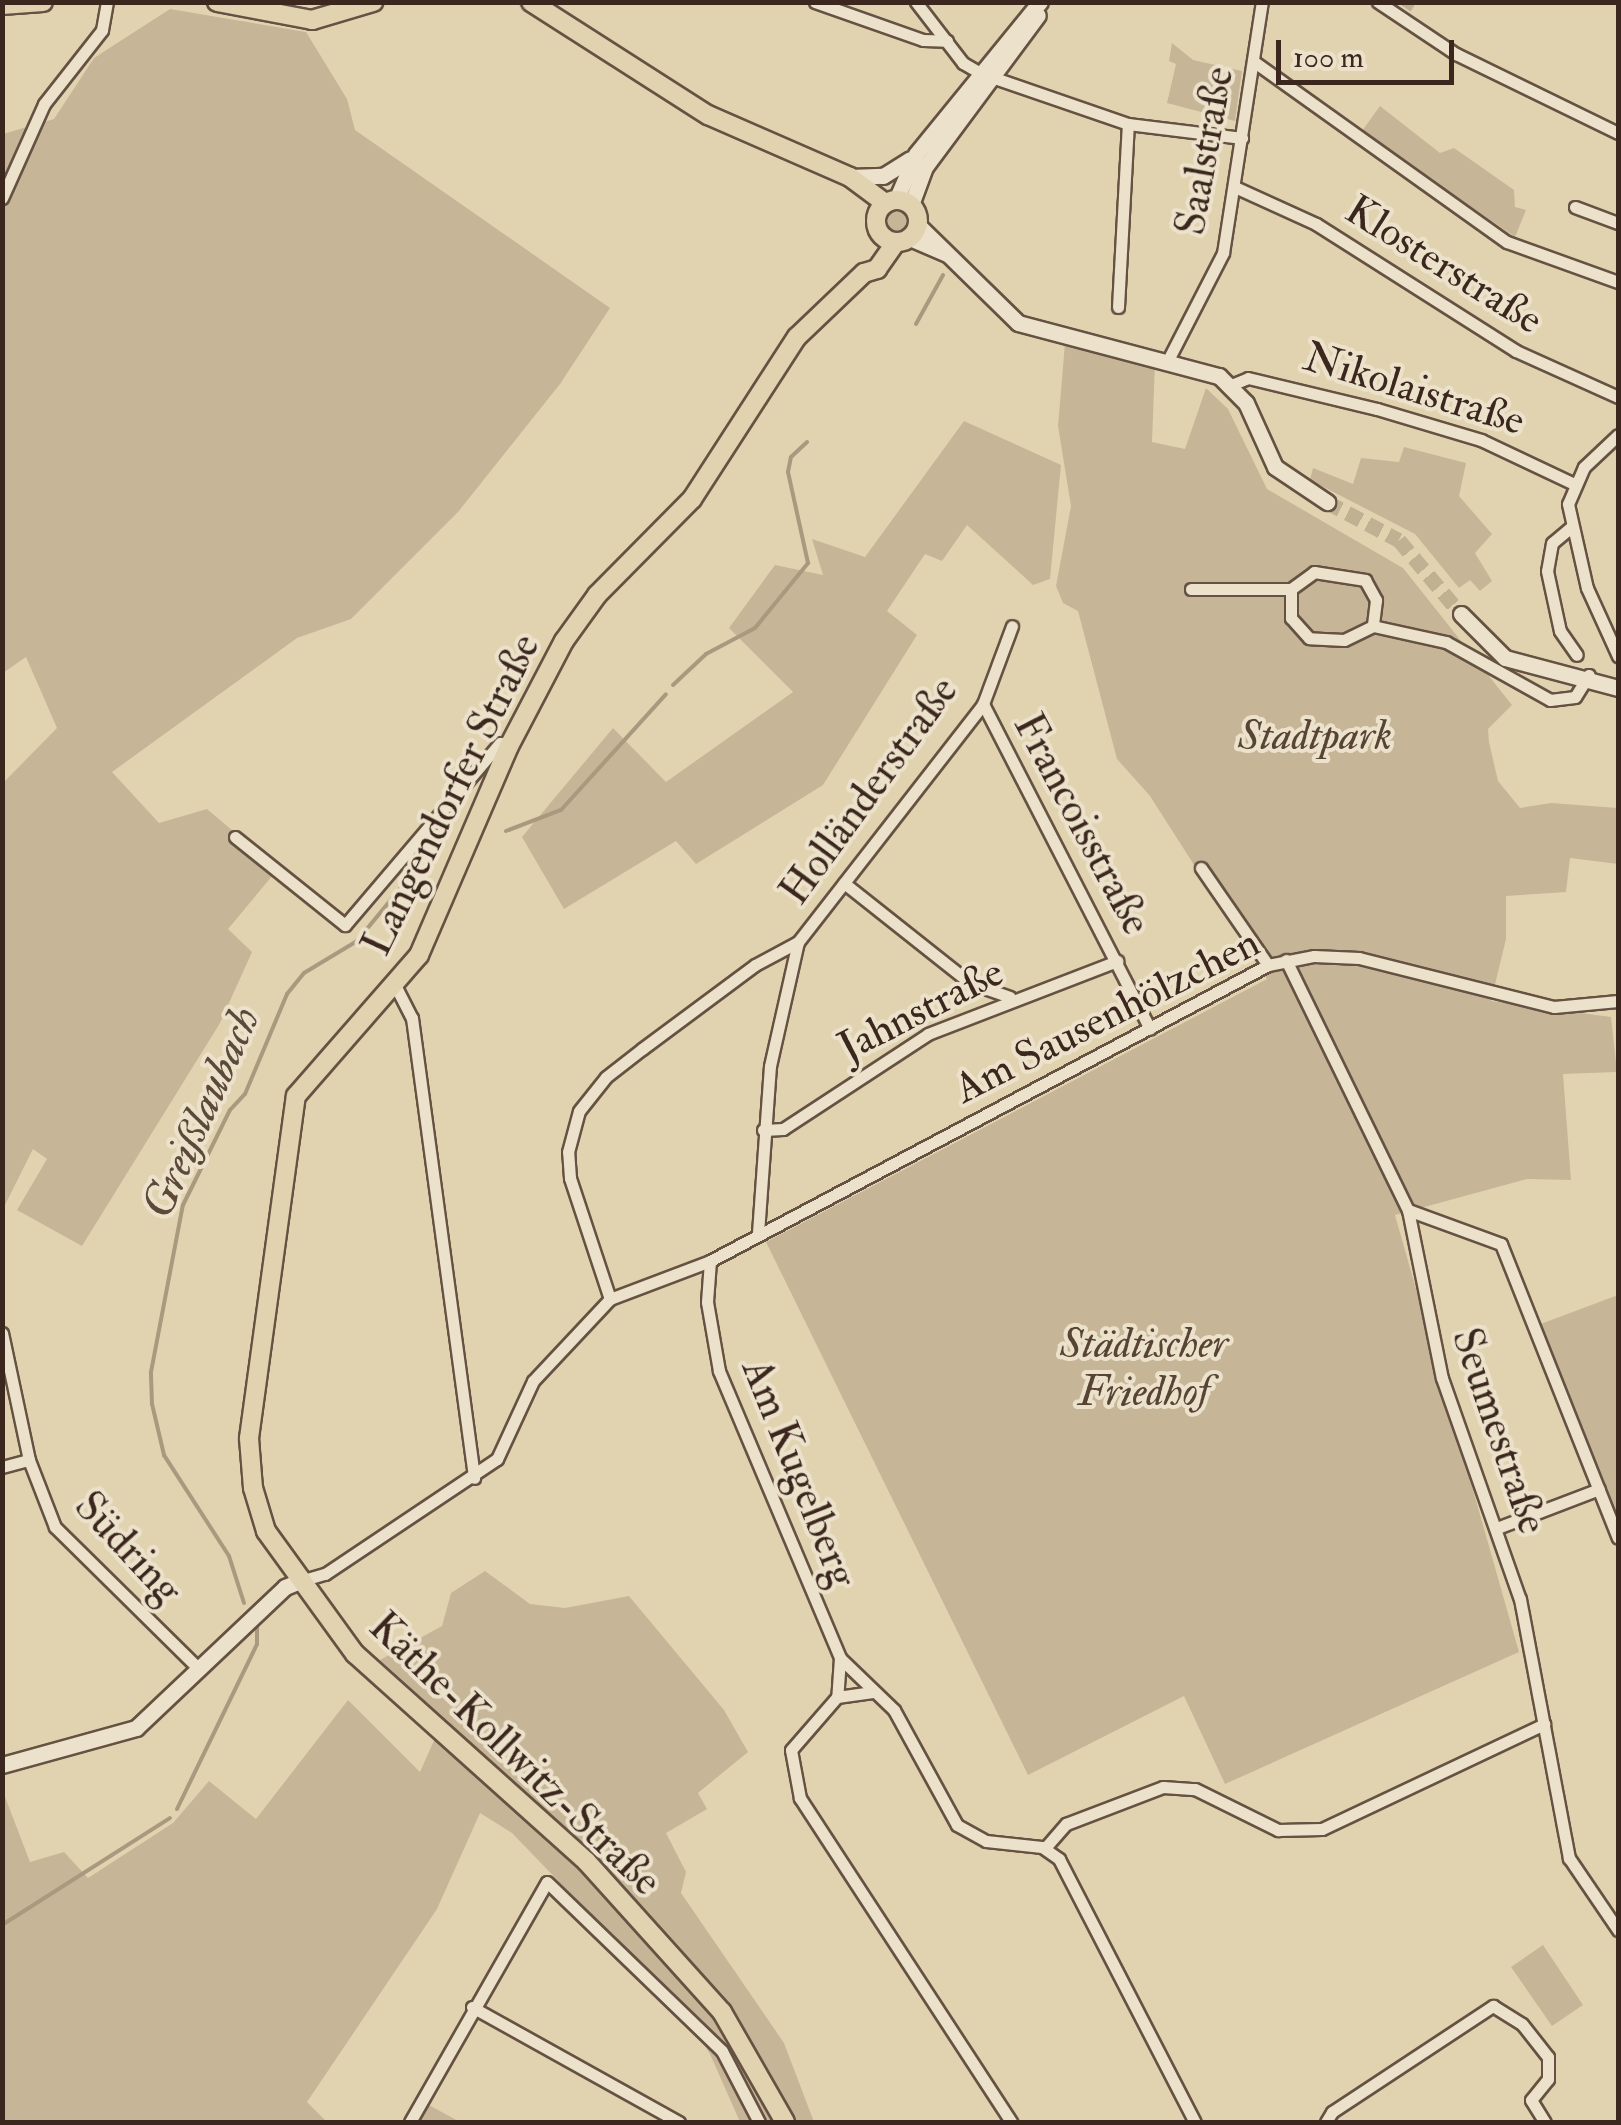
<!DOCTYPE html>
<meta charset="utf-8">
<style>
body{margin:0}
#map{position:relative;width:1621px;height:2125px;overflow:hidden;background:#e2d3b0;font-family:"IM FELL Double Pica",serif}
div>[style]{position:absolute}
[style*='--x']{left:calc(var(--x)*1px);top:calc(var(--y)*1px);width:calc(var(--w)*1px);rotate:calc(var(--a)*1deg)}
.green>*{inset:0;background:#c6b697}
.round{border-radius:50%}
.stream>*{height:4px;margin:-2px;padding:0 2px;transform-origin:2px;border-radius:2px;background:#a9997e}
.street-tunnel>*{height:11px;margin-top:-5.5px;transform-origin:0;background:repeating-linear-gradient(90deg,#c1b193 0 11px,transparent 0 16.5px)}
.secondary-tunnel>*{height:15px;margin-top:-7.5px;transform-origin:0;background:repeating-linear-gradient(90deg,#c1b193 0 15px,transparent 0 23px)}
.roads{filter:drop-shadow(2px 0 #655242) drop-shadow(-2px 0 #655242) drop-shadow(0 2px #655242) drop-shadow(0 -2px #655242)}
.street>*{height:11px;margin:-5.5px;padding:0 5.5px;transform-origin:5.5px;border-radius:5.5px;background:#ece2cc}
.secondary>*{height:15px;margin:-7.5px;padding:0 7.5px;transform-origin:7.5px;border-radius:7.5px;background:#ece2cc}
.primary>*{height:18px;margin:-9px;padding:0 9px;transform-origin:9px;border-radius:9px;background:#e2d3b0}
.primary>.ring{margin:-9px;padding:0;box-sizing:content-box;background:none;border:18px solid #e2d3b0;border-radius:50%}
span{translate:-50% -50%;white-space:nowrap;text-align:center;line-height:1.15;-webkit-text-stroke:8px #ece2cc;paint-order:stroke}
.street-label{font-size:42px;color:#3b271d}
.park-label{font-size:42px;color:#574435;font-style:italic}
.water-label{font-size:45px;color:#5c493a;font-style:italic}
.frame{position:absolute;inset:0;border:5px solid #3b271d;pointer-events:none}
.scale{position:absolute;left:1276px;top:40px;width:178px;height:45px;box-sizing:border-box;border:5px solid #3b271d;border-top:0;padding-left:12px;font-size:30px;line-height:35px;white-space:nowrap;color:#3b271d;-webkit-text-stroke:8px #ece2cc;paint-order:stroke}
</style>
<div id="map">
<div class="green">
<div style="clip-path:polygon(170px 9px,306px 32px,347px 99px,355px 130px,610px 308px,560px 384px,458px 512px,351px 619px,297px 638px,112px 772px,159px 823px,207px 809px,278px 869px,228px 929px,252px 952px,220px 1023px,82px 1246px,17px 1210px,47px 1159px,33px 1149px,3px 1209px,3px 783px,57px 728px,26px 657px,3px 673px,3px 134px,54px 119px,94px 58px)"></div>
<div style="clip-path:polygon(1172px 43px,1193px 60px,1242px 71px,1235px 121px,1167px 103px,1176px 64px,1169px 61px)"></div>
<div style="clip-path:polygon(1380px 106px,1440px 153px,1454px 148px,1514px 190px,1515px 207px,1526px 210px,1515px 237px,1362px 131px)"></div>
<div class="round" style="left:885px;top:207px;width:26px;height:26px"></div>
<div style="clip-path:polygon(1065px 343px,1155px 364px,1152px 442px,1185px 449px,1206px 388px,1228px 409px,1267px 489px,1403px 568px,1512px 705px,1488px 729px,1489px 742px,1498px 781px,1520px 808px,1551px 803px,1618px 808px,1618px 864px,1570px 858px,1566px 892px,1506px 896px,1506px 939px,1491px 1001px,1611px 1017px,1617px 1072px,1563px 1074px,1571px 1180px,1527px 1179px,1395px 1215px,1519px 1652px,1225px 1784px,1184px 1696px,1028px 1775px,766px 1242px,1267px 979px,1150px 796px,1117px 759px,1078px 611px,1063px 603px,1056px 586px,1071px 506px,1058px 426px)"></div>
<div style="clip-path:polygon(964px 421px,1061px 465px,1050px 579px,1033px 585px,967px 525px,942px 561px,925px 554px,887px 611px,917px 635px,823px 785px,696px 864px,676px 841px,564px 909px,522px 837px,613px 728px,666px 782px,793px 692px,729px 628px,775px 565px,823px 575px,812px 539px,865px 557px)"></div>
<div style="clip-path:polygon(1404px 447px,1466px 463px,1459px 496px,1492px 534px,1475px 553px,1492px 581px,1480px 591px,1470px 580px,1459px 588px,1415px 534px,1310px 480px,1313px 468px,1353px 484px,1361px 458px,1399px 462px)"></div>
<div style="clip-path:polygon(1618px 1295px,1618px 1523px,1538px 1325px)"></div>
<div style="clip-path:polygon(485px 1571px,530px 1604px,565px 1608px,629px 1596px,724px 1710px,748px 1752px,698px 1793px,707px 1809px,666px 1833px,686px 1872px,681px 1893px,784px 2043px,814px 2122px,740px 2122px,710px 2054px,679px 2006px,512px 1833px,480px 1813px,437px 1909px,307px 2102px,327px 2122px,3px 2122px,2px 1789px,30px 1862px,64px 1852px,88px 1878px,173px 1823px,209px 1781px,256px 1819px,348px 1700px,420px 1772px,444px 1718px,380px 1660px,442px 1626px,451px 1593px)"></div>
<div style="clip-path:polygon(1543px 1945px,1583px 2005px,1552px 2026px,1511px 1967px)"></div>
<div style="clip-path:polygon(427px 2104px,460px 2122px,416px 2122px)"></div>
</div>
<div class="stream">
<div style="--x:916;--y:324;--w:56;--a:-61.1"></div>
<div style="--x:673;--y:685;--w:45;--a:-43.2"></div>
<div style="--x:706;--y:654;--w:55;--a:-28"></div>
<div style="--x:755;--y:628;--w:84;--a:-50.8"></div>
<div style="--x:808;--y:563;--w:93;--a:-102.4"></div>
<div style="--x:788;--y:472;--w:15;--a:-79"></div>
<div style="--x:791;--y:457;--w:22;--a:-43"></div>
<div style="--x:506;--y:831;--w:59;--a:-20.9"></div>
<div style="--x:561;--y:810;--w:156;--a:-47.8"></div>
<div style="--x:244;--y:1603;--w:49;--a:-107.7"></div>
<div style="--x:229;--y:1556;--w:120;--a:-122.8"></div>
<div style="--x:164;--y:1455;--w:52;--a:-103.2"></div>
<div style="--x:152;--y:1404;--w:32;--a:-92"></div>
<div style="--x:151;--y:1372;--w:170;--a:-79.2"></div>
<div style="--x:183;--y:1205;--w:106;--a:-63.7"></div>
<div style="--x:230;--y:1110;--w:22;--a:-47"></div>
<div style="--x:245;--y:1094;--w:108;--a:-67.2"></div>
<div style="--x:287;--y:994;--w:27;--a:-51"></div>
<div style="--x:304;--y:973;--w:62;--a:-31.1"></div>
<div style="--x:357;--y:941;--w:101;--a:-50.6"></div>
<div style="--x:177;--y:1809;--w:183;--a:-64.1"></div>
<div style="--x:257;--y:1644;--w:19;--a:-90"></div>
<div style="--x:2;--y:1925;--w:199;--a:-32.5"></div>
</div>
<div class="street-tunnel">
<div style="--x:1406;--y:8;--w:7;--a:-56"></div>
</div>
<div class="secondary-tunnel">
<div style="--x:1327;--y:502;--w:81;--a:27.8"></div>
<div style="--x:1399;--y:540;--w:97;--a:50"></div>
</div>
<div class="roads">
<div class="street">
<div style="--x:815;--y:2;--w:114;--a:19.4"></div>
<div style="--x:923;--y:40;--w:24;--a:2"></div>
<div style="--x:916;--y:2;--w:77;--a:52.4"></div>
<div style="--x:963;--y:63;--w:20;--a:30"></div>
<div style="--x:980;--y:73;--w:157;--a:19"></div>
<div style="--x:1128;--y:124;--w:115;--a:7"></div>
<div style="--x:1378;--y:2;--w:94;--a:33.7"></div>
<div style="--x:1456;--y:54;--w:180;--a:26"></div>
<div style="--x:1253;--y:61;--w:312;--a:35.5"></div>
<div style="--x:1507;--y:242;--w:118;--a:19.8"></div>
<div style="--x:1237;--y:188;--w:87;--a:24.5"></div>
<div style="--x:1316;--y:224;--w:237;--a:32.4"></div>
<div style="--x:1516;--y:351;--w:112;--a:24.3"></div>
<div style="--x:2;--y:198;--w:103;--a:-65.9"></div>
<div style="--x:44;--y:104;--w:94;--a:-51.9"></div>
<div style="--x:102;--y:30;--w:28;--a:-80"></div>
<div style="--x:1575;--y:207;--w:46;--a:20.4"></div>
<div style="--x:1118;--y:307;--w:183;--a:-86.9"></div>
<div style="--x:1169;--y:358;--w:118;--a:-62.8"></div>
<div style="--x:1223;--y:253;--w:254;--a:-81.2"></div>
<div style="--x:1231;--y:385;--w:18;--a:-22"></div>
<div style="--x:1248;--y:378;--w:133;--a:13.5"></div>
<div style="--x:1377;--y:409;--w:109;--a:16.6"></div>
<div style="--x:1481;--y:440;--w:103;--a:25.3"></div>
<div style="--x:1618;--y:435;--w:47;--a:136.7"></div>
<div style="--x:1584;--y:467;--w:40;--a:113.4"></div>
<div style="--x:1568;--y:504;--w:86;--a:77.3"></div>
<div style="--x:1587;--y:588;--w:75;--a:65.5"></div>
<div style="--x:1570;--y:528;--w:23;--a:140"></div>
<div style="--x:1552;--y:543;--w:28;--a:100"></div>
<div style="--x:1547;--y:571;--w:61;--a:77.8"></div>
<div style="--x:1560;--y:631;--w:29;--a:55"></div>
<div style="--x:1191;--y:589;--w:100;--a:0"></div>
<div style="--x:1373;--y:626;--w:32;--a:154"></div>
<div style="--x:1344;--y:640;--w:35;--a:-177"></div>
<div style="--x:1309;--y:638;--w:27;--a:-132"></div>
<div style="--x:1291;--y:618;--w:29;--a:-90"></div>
<div style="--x:1291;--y:589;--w:29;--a:-36"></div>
<div style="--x:1314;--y:572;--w:52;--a:8.9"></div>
<div style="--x:1365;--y:580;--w:23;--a:61"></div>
<div style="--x:1376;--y:600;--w:26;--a:97"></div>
<div style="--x:1373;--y:626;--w:75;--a:12.4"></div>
<div style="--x:1446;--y:642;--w:119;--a:29.1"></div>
<div style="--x:1550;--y:700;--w:25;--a:-7"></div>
<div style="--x:1575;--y:697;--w:26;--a:-58"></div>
<div style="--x:983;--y:704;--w:365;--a:62.8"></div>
<div style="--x:235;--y:837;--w:141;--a:38.7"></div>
<div style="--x:345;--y:925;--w:239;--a:-49.6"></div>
<div style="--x:500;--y:743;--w:9;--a:32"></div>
<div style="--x:1201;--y:868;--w:118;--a:55.4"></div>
<div style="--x:844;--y:883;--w:161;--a:38.4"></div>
<div style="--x:970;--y:983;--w:42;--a:19.3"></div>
<div style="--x:1286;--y:960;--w:278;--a:64"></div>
<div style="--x:1408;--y:1210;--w:171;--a:78.6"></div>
<div style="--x:1442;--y:1378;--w:234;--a:70.6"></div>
<div style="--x:1520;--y:1599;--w:264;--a:79.3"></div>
<div style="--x:1569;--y:1858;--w:87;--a:55.8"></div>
<div style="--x:396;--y:987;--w:35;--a:63"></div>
<div style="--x:412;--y:1018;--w:464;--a:82.3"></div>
<div style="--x:763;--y:1130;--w:20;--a:-3"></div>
<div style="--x:783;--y:1129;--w:173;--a:-33.2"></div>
<div style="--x:928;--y:1034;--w:203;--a:-21.1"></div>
<div style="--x:1408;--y:1210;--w:99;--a:20.1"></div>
<div style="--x:1501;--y:1244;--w:316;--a:68.3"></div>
<div style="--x:758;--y:1233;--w:167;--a:-85.9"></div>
<div style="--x:770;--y:1066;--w:127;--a:-77.3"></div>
<div style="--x:710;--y:1261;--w:41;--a:94.2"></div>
<div style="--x:707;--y:1302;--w:70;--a:80.1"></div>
<div style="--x:719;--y:1371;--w:311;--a:67.1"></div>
<div style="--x:840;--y:1658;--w:75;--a:43.9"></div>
<div style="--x:894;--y:1710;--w:131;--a:61.3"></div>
<div style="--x:957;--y:1825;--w:33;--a:29"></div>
<div style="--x:986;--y:1841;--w:56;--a:6.1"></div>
<div style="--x:1042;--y:1847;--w:21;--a:35"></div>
<div style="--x:1059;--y:1859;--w:296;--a:62.7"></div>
<div style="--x:610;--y:1299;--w:127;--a:-108.3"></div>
<div style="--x:570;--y:1178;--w:26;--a:-94"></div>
<div style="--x:568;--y:1152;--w:42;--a:-75"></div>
<div style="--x:579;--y:1111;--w:43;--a:-51.5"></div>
<div style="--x:606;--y:1077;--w:46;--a:-37.9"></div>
<div style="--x:642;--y:1049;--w:141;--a:-36.6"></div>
<div style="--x:755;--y:965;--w:49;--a:-28.1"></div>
<div style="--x:798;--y:942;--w:301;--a:-52.1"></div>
<div style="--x:983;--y:704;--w:83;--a:-69.6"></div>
<div style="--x:2;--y:1333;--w:130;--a:78"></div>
<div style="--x:29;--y:1460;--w:72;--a:68.8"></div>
<div style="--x:55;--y:1527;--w:201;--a:44.6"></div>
<div style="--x:2;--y:1467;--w:28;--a:-15"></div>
<div style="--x:1497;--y:1528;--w:109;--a:-20.9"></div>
<div style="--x:300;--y:1581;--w:26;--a:-16"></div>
<div style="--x:325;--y:1574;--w:207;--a:-33.8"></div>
<div style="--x:497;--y:1459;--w:86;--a:-65.2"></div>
<div style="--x:533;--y:1381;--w:112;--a:-46.8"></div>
<div style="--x:610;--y:1299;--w:107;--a:-20.8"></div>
<div style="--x:710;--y:1261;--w:632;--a:-27.94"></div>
<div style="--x:1268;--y:965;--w:47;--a:-11.1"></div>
<div style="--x:1314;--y:956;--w:45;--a:2.5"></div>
<div style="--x:1359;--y:958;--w:201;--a:14.1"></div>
<div style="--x:1554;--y:1007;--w:64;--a:-5.4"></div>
<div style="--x:840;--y:1658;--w:39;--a:94"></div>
<div style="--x:837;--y:1697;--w:70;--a:131"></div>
<div style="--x:791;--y:1750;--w:49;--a:79.4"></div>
<div style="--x:800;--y:1798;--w:387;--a:56.9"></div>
<div style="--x:837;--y:1697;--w:36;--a:-8"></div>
<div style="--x:1045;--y:1848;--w:32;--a:-49"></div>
<div style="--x:1066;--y:1824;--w:104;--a:-20.9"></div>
<div style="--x:1163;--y:1787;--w:32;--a:4"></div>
<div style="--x:1195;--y:1789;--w:93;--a:26.3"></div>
<div style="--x:1278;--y:1830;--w:44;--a:-1.3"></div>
<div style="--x:1322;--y:1829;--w:246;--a:-25.3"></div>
<div style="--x:472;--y:2007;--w:237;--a:29.1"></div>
<div style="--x:410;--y:2122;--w:276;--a:-60.3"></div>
<div style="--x:547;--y:1882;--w:243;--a:44"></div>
<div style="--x:722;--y:2051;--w:80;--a:62.5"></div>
<div style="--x:1326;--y:2122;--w:12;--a:-59"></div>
<div style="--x:1332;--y:2112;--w:193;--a:-33.4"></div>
<div style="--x:1493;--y:2006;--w:34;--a:32"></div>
<div style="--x:1522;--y:2024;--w:42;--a:51.8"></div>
<div style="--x:1548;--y:2057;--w:22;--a:90"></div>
<div style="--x:1548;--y:2079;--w:27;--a:129"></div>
<div style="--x:1531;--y:2100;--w:26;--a:58"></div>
</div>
<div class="secondary">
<div style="--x:850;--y:177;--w:33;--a:-2"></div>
<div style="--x:883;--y:176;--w:31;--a:-32"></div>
<div style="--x:896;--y:200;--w:50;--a:-66.5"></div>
<div style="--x:916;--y:154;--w:196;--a:-50.8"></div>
<div style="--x:911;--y:205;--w:40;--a:-69.8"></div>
<div style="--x:925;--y:167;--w:189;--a:-53.4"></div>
<div style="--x:918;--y:225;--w:140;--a:44.4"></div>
<div style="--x:1018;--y:323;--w:208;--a:14.8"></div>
<div style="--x:1219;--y:376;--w:38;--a:45"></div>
<div style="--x:1246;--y:403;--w:70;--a:65.6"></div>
<div style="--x:1275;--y:467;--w:63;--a:33.9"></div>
<div style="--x:910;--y:238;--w:40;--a:23.4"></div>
<div style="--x:1461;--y:614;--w:62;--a:45"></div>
<div style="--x:1505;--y:658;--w:117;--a:14.9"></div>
<div style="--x:2;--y:1765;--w:139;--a:-15.4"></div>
<div style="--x:136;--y:1728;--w:205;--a:-43.4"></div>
<div style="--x:285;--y:1587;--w:16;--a:-22"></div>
</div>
<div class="primary">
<div style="--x:217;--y:2;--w:97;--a:10.7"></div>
<div style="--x:312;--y:20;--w:64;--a:-16.4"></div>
<div style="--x:531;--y:2;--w:210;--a:32.6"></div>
<div style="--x:708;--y:115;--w:155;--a:23.6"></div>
<div style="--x:850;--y:177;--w:44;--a:36.6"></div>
<div style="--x:2;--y:5;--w:41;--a:-4.2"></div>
<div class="ring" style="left:876px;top:200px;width:24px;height:24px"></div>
<div style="--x:785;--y:2122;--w:127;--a:-119.8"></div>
<div style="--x:722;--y:2012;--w:203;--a:-132"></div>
<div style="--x:586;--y:1861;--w:310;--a:-138.1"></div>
<div style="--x:355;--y:1654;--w:152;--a:-125.9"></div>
<div style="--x:266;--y:1531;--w:45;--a:-106.8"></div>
<div style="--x:253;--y:1488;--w:50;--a:-94.6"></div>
<div style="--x:249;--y:1438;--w:345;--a:-82.2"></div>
<div style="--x:296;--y:1096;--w:187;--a:-48.9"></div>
<div style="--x:419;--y:955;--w:225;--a:-66.7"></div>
<div style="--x:508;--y:748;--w:121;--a:-62.4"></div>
<div style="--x:564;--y:641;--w:57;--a:-54.3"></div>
<div style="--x:597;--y:595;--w:135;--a:-45.3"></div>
<div style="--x:692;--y:499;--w:193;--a:-57.1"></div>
<div style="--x:797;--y:337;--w:93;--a:-43.7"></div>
<div style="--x:864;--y:273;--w:14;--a:-17"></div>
<div style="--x:877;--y:269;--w:33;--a:-55"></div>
</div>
</div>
<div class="street-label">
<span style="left:1205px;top:151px;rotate:-80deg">Saalstraße</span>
<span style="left:1444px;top:265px;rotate:32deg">Klosterstraße</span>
<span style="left:1414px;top:389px;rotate:17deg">Nikolaistraße</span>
<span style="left:869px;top:791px;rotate:-54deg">Holländerstraße</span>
<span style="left:451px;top:795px;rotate:-64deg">Langendorfer Straße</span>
<span style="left:1082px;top:824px;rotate:62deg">Francoisstraße</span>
<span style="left:921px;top:1010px;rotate:-27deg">Jahnstraße</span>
<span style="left:1107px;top:1016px;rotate:-27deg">Am Sausenhölzchen</span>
<span style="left:1499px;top:1431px;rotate:71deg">Seumestraße</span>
<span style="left:799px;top:1473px;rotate:68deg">Am Kugelberg</span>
<span style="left:128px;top:1548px;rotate:47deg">Südring</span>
<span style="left:515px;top:1754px;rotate:44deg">Käthe-Kollwitz-Straße</span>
</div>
<div class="park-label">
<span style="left:1315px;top:736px">Stadtpark</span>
<span style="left:1144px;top:1368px">Städtischer<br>Friedhof</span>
</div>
<div class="water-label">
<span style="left:202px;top:1113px;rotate:-66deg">Greißlaubach</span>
</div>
<div class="frame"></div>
<div class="scale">100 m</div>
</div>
